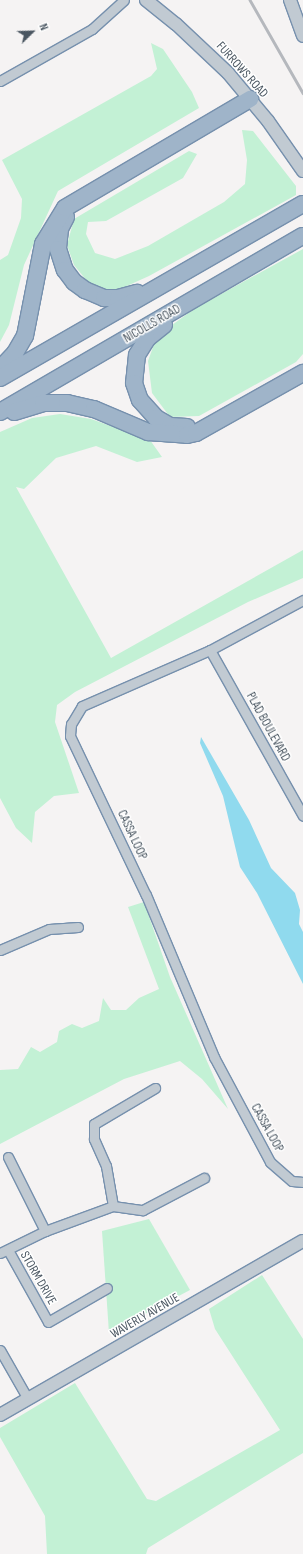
<!DOCTYPE html>
<style>
body{margin:0}
#map{position:relative;width:303px;height:1554px;overflow:hidden;background:#f5f3f3;font-family:"Sofia Sans Condensed",sans-serif}
div>[style]{position:absolute}
[style*='--x']{left:calc(var(--x)*1px);top:calc(var(--y)*1px);width:calc(var(--w)*1px);rotate:calc(var(--a)*1deg)}
.green>*{inset:0;background:#c3f1d5}
.water>*{inset:0;background:#90daee}
.roads{filter:drop-shadow(1px 0 #7690ad) drop-shadow(-1px 0 #7690ad) drop-shadow(0 1px #7690ad) drop-shadow(0 -1px #7690ad)}
.minor>*{height:9px;margin:-4.5px;padding:0 4.5px;transform-origin:4.5px;border-radius:4.5px;background:#c1cad2}
.tertiary>*{height:12px;margin:-6px;padding:0 6px;transform-origin:6px;border-radius:6px;background:#c1cad2}
.trunk>*{height:16px;margin:-8px;padding:0 8px;transform-origin:8px;border-radius:8px;background:#9fb4c9}
.rail>*{height:2.5px;margin:-1.25px;padding:0 1.25px;transform-origin:1.25px;border-radius:1.25px;background:#b5b8bd}
span{translate:-50% -50%;white-space:nowrap;text-align:center;line-height:1.15;-webkit-text-stroke:3px #fff;paint-order:stroke}
.street-label{font-size:13px;color:#4a5661}
.north{position:absolute;left:12px;top:12px;width:40px;height:40px;-webkit-text-stroke:3px #fff;paint-order:stroke;rotate:67deg;font-size:11px;font-weight:700;line-height:16px;text-align:center;color:#4a5661}
.north::after{content:'';display:block;margin:auto;width:14px;height:18px;background:#4a5661;clip-path:polygon(50% 0,100% 100%,50% 72%,0 100%)}
</style>
<div id="map">
<div class="green">
<div style="clip-path:polygon(151px 43px,163px 49px,192px 92px,199px 108px,58px 191px,24px 265px,9px 325px,0 342px,0 260px,8px 255px,21px 218px,22px 199px,2px 160px,151px 76px,157px 69px)"></div>
<div style="clip-path:polygon(242px 130px,253px 131px,296px 186px,296px 195px,149px 276px,118px 290px,101px 289px,87px 281px,74px 265px,67px 245px,74px 219px,189px 151px,197px 154px,183px 178px,106px 221px,88px 222px,86px 234px,95px 253px,115px 259px,148px 246px,224px 202px,245px 184px,247px 160px)"></div>
<div style="clip-path:polygon(303px 249px,303px 354px,296px 362px,199px 416px,170px 417px,152px 393px,148px 361px,157px 336px,194px 309px)"></div>
<div style="clip-path:polygon(60px 414px,91px 419px,150px 440px,162px 457px,137px 462px,96px 446px,56px 458px,24px 489px,16px 487px,111px 658px,303px 550px,303px 578px,248px 602px,75px 692px,57px 705px,55px 722px,79px 793px,54px 796px,35px 812px,32px 843px,16px 828px,0 798px,0 432px,32px 418px)"></div>
<div style="clip-path:polygon(144px 902px,170px 977px,228px 1109px,202px 1079px,180px 1061px,124px 1079px,0 1144px,0 1070px,18px 1069px,31px 1047px,40px 1052px,57px 1042px,59px 1031px,72px 1024px,82px 1028px,99px 1021px,103px 998px,111px 1010px,126px 1010px,139px 998px,159px 989px,128px 907px)"></div>
<div style="clip-path:polygon(149px 1219px,190px 1290px,109px 1333px,102px 1231px)"></div>
<div style="clip-path:polygon(262px 1275px,303px 1339px,303px 1453px,148px 1548px,146px 1554px,47px 1554px,45px 1516px,0 1437px,0 1428px,75px 1383px,147px 1499px,156px 1501px,280px 1430px,215px 1329px,209px 1309px)"></div>
</div>
<div class="water">
<div style="clip-path:polygon(201px 737px,249px 820px,271px 868px,295px 893px,300px 910px,299px 924px,303px 932px,303px 984px,257px 893px,240px 867px,223px 796px,200px 743px)"></div>
</div>
<div class="roads">
<div class="minor">
<div style="--x:0;--y:81;--w:106;--a:-29.5"></div>
<div style="--x:92;--y:29;--w:43;--a:-42.2"></div>
<div style="--x:303;--y:600;--w:106;--a:151.7"></div>
<div style="--x:210;--y:650;--w:140;--a:156.4"></div>
<div style="--x:82;--y:706;--w:21;--a:121"></div>
<div style="--x:71;--y:724;--w:12;--a:95"></div>
<div style="--x:70;--y:736;--w:176;--a:64.5"></div>
<div style="--x:146;--y:895;--w:176;--a:67.2"></div>
<div style="--x:214;--y:1057;--w:119;--a:61.9"></div>
<div style="--x:270;--y:1162;--w:29;--a:41"></div>
<div style="--x:292;--y:1181;--w:11;--a:5"></div>
<div style="--x:210;--y:650;--w:190;--a:60.7"></div>
<div style="--x:0;--y:950;--w:53;--a:-23.2"></div>
<div style="--x:49;--y:929;--w:29;--a:-4"></div>
<div style="--x:8;--y:1157;--w:83;--a:63.4"></div>
<div style="--x:113;--y:1206;--w:41;--a:-99.9"></div>
<div style="--x:106;--y:1166;--w:30;--a:-114"></div>
<div style="--x:94;--y:1139;--w:15;--a:-90"></div>
<div style="--x:94;--y:1124;--w:71;--a:-30.5"></div>
<div style="--x:8;--y:1250;--w:82;--a:60.9"></div>
<div style="--x:48;--y:1322;--w:68;--a:-30"></div>
<div style="--x:0;--y:1253;--w:50;--a:-26.1"></div>
<div style="--x:45;--y:1231;--w:72;--a:-20.2"></div>
<div style="--x:113;--y:1206;--w:30;--a:8"></div>
<div style="--x:143;--y:1210;--w:69;--a:-27.7"></div>
<div style="--x:0;--y:1350;--w:56;--a:60.3"></div>
</div>
<div class="tertiary">
<div style="--x:146;--y:0;--w:38;--a:39"></div>
<div style="--x:176;--y:24;--w:71;--a:43.3"></div>
<div style="--x:228;--y:73;--w:62;--a:50.2"></div>
<div style="--x:268;--y:121;--w:61;--a:55"></div>
<div style="--x:290;--y:0;--w:38;--a:70"></div>
<div style="--x:0;--y:1415;--w:349;--a:-29.9"></div>
</div>
<div class="trunk">
<div style="--x:66;--y:217;--w:13;--a:117"></div>
<div style="--x:60;--y:229;--w:20;--a:96"></div>
<div style="--x:58;--y:249;--w:22;--a:72"></div>
<div style="--x:65;--y:270;--w:15;--a:53"></div>
<div style="--x:74;--y:282;--w:14;--a:36"></div>
<div style="--x:85;--y:290;--w:21;--a:23"></div>
<div style="--x:104;--y:298;--w:14;--a:0"></div>
<div style="--x:118;--y:298;--w:20;--a:-15"></div>
<div style="--x:164;--y:325;--w:22;--a:141"></div>
<div style="--x:147;--y:339;--w:19;--a:122"></div>
<div style="--x:137;--y:355;--w:28;--a:96"></div>
<div style="--x:134;--y:383;--w:18;--a:71"></div>
<div style="--x:140;--y:400;--w:24;--a:48"></div>
<div style="--x:156;--y:418;--w:16;--a:30"></div>
<div style="--x:170;--y:426;--w:17;--a:3"></div>
<div style="--x:0;--y:369;--w:22;--a:-47"></div>
<div style="--x:15;--y:353;--w:20;--a:-60"></div>
<div style="--x:25;--y:336;--w:94;--a:-78.9"></div>
<div style="--x:43;--y:244;--w:42;--a:-58.6"></div>
<div style="--x:65;--y:208;--w:215;--a:-30.5"></div>
<div style="--x:0;--y:378;--w:349;--a:-29.9"></div>
<div style="--x:0;--y:412;--w:350;--a:-30.2"></div>
<div style="--x:14;--y:412;--w:30;--a:-17"></div>
<div style="--x:43;--y:403;--w:24;--a:0"></div>
<div style="--x:67;--y:403;--w:28;--a:13"></div>
<div style="--x:94;--y:409;--w:59;--a:23.1"></div>
<div style="--x:148;--y:432;--w:39;--a:4"></div>
<div style="--x:187;--y:435;--w:9;--a:-13"></div>
<div style="--x:196;--y:433;--w:123;--a:-29.3"></div>
</div>
</div>
<div class="rail">
<div style="--x:250;--y:0;--w:107;--a:60.3"></div>
</div>
<div class="street-label">
<span style="left:242px;top:70px;rotate:48deg">FURROWS ROAD</span>
<span style="left:152px;top:324px;rotate:-30deg">NICOLLS ROAD</span>
<span style="left:268px;top:727px;rotate:61deg">PLAD BOULEVARD</span>
<span style="left:132px;top:835px;rotate:65deg">CASSA LOOP</span>
<span style="left:267px;top:1128px;rotate:61deg">CASSA LOOP</span>
<span style="left:38px;top:1278px;rotate:60deg">STORM DRIVE</span>
<span style="left:145px;top:1316px;rotate:-30deg">WAVERLY AVENUE</span>
</div>
<div class="north">N</div>
</div>
